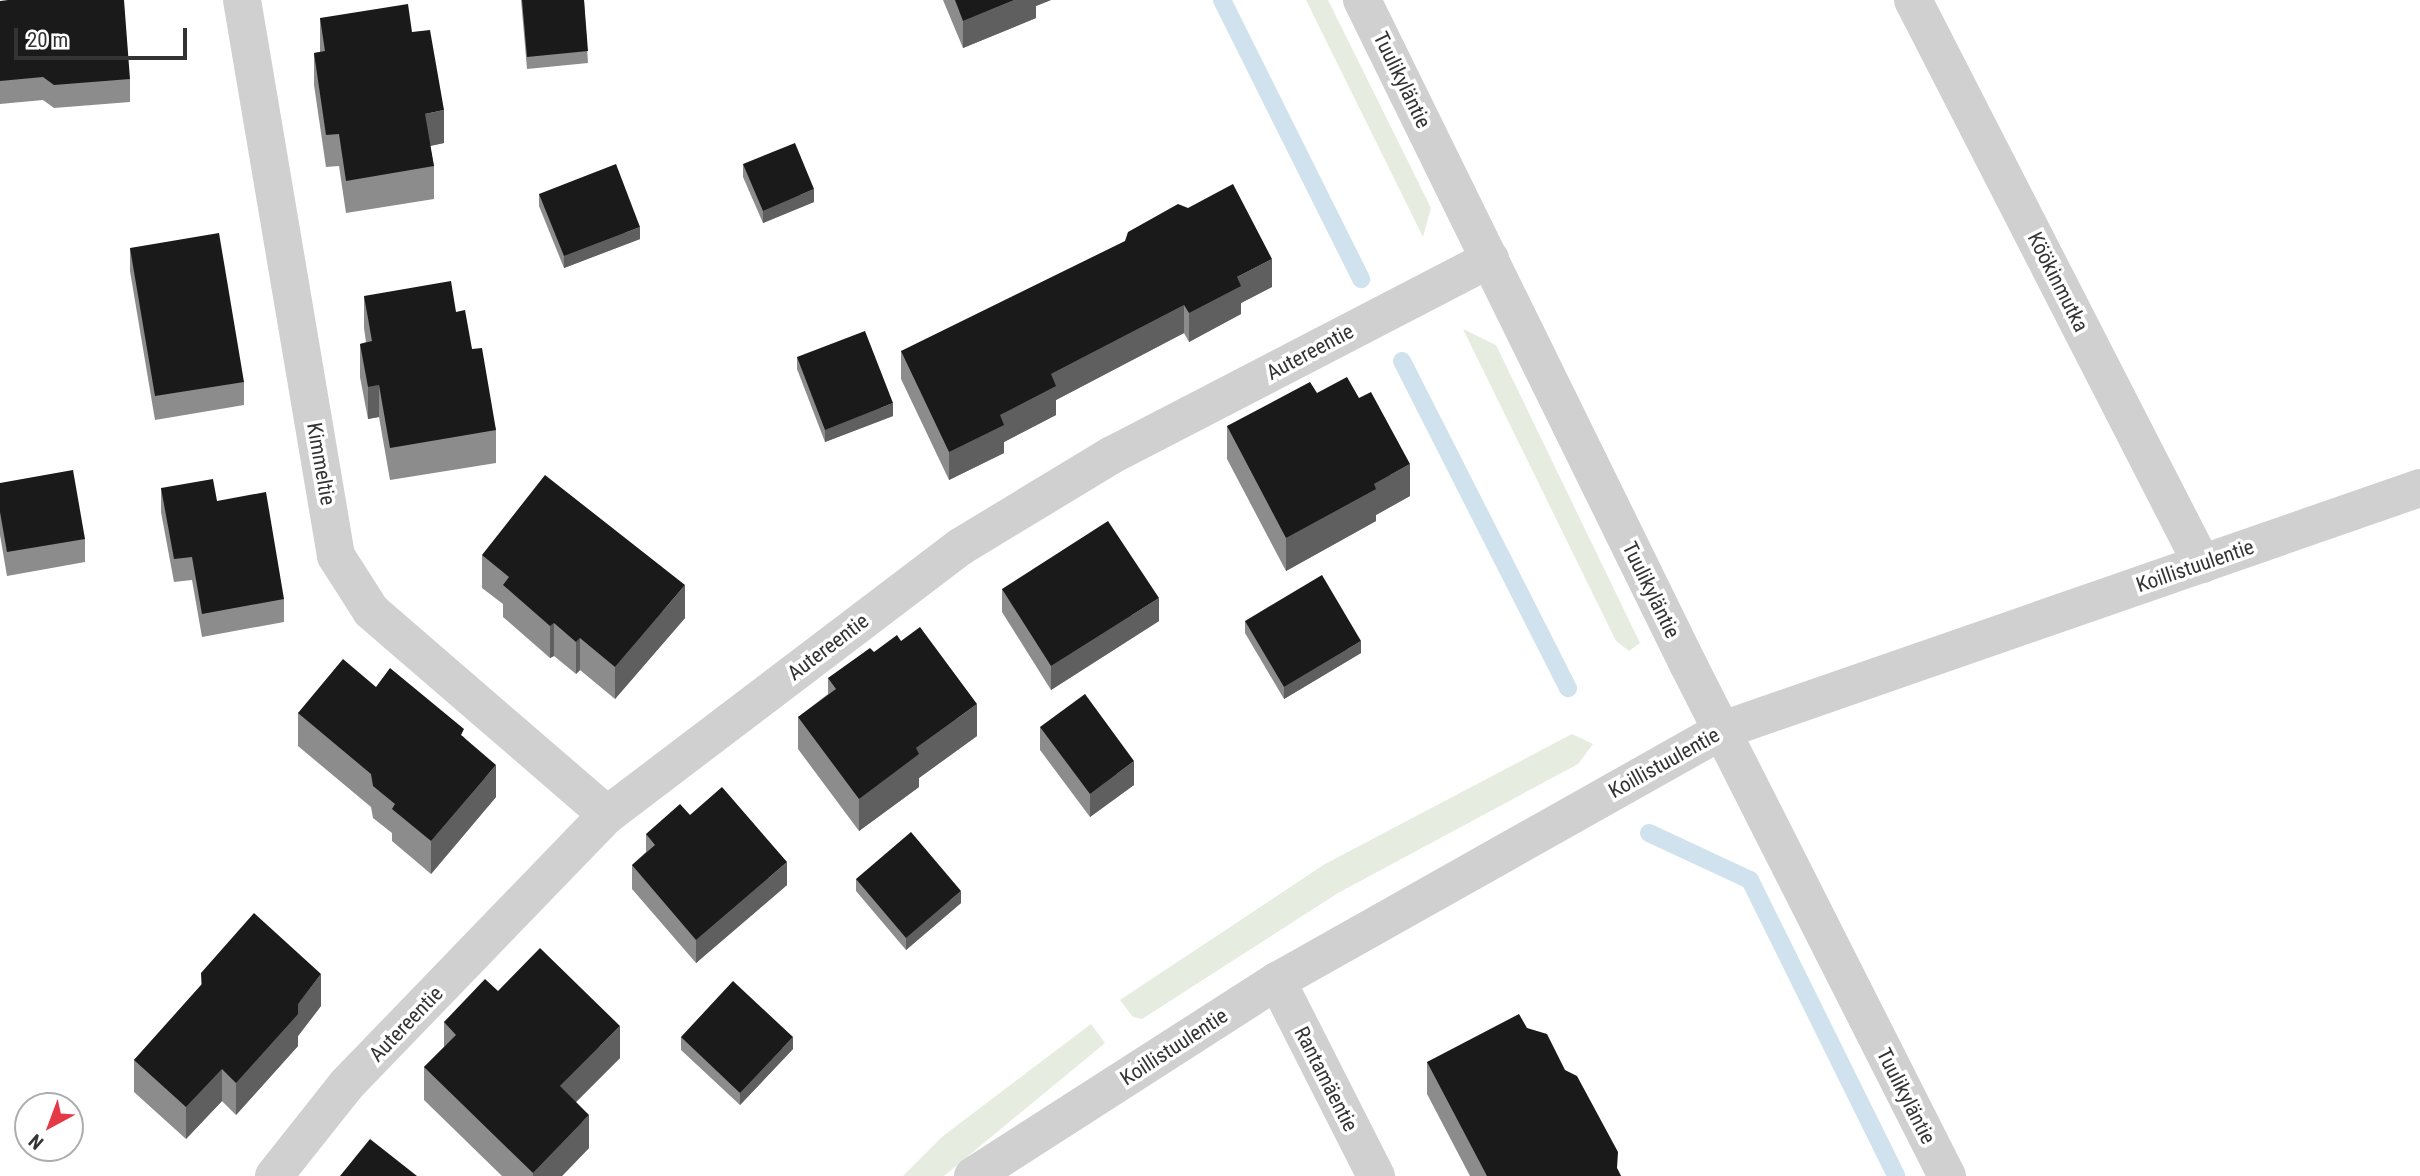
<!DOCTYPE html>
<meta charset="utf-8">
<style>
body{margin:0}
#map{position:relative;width:2420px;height:1176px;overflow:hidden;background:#fff;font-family:"Roboto Condensed",sans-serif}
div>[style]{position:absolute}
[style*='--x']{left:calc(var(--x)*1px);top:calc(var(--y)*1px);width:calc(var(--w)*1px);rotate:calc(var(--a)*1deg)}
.green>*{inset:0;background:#e6ecdf}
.stream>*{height:18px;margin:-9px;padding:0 9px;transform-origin:9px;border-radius:9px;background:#cfe2ee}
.minor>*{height:38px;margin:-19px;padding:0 19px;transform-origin:19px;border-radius:19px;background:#d0d0d0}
.tertiary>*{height:38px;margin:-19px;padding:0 19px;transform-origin:19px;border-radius:19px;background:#d0d0d0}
.wall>*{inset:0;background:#8c8c8c}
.shaded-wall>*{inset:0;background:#5f5f5f}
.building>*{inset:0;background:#1a1a1a}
span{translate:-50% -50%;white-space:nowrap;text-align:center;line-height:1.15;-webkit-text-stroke:7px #fff;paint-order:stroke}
.street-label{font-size:21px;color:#333}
.north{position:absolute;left:14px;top:1092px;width:70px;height:70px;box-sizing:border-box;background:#fff;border:2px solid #adadad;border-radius:50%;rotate:221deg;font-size:19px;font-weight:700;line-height:28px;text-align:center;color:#333}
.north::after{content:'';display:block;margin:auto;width:24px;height:32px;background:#e63946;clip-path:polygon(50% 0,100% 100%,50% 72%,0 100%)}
.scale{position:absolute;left:14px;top:28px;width:173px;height:32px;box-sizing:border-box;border:4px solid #333;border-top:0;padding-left:9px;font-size:21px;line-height:24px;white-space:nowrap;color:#333;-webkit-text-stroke:5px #fff;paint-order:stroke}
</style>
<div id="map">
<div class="green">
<div style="clip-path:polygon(1306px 0,1328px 0,1431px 208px,1423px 237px)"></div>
<div style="clip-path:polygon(1463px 329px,1496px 345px,1640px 643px,1629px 651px,1616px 641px)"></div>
<div style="clip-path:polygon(1572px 734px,1593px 744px,1578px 764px,1338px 893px,1142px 1019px,1133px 1017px,1120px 1000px,1325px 864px)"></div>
<div style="clip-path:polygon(1091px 1024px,1105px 1043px,944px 1176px,903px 1176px,943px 1136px)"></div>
</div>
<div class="stream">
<div style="--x:1222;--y:0;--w:312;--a:63.5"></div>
<div style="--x:1402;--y:361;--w:367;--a:63.1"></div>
<div style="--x:1649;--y:833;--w:111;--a:25"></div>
<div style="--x:1750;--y:880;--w:330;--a:63.7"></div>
</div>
<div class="minor">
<div style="--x:242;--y:0;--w:564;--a:80.4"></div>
<div style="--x:336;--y:556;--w:65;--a:57.5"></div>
<div style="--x:371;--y:611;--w:312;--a:40.8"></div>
<div style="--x:1362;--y:0;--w:740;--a:63.85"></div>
<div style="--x:1688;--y:664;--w:574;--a:63.17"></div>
<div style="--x:1913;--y:0;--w:634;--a:62.87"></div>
<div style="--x:1277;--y:981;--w:219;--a:63.1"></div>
<div style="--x:274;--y:1176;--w:116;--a:-51.6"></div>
<div style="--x:346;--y:1085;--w:376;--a:-46"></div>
<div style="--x:607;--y:815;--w:443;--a:-37.2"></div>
<div style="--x:960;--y:547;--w:178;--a:-31.2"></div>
<div style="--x:1112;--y:455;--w:426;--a:-27.4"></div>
</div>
<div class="tertiary">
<div style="--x:973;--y:1176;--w:361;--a:-32.7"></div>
<div style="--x:1277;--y:981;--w:512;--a:-29.37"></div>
<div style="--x:1723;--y:730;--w:738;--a:-19.15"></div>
</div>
<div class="wall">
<div style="clip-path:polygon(521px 0,584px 0,588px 63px,527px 69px)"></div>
<div style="clip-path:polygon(943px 0,1051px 0,1036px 6px,1036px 18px,963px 48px)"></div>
<div style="clip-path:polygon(0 1px,130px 79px,130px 102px,54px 108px,43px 100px,0 104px)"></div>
<div style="clip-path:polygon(320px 18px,444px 143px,430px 146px,434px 166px,434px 199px,346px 213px,339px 166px,326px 167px,314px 85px,314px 53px,320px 52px)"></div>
<div style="clip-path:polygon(743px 164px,814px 202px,763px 223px,743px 177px)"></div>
<div style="clip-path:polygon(539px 194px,640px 239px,564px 268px,539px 206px)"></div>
<div style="clip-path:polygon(130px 248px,244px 382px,244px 405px,155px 420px,130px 271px)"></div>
<div style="clip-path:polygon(1272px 287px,1241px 303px,1241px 314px,1189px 342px,1184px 333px,1056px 400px,1056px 415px,1004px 442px,1004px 453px,949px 480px,901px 379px,901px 351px)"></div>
<div style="clip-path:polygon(364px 296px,456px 312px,472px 349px,496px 430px,496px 463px,390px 480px,379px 417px,368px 419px,360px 377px,360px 344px,366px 342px,364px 328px)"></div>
<div style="clip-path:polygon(797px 357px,893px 416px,825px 442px,797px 369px)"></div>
<div style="clip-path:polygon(1317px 393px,1410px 496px,1376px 515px,1376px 521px,1286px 571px,1227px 459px,1227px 426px)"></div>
<div style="clip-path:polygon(0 483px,85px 539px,85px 562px,7px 576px,0 535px)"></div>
<div style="clip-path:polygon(161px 488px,217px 501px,284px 599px,284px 622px,202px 637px,192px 580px,174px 582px,161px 512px)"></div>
<div style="clip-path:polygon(482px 555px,685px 618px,615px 699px,580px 670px,576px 674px,554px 656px,550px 658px,503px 617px,503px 604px,482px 588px)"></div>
<div style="clip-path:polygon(1002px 589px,1159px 621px,1051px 690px,1002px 612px)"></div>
<div style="clip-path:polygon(1245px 621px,1361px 653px,1284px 699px,1245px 633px)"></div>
<div style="clip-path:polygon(874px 652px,977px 736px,919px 778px,919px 787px,859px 831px,798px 749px,798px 717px,828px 694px,828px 678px)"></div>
<div style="clip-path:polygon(376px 687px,464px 737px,496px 797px,431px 874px,392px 841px,392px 833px,373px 818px,371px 807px,298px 746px,298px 713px)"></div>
<div style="clip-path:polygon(1040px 727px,1134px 785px,1090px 817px,1040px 750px)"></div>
<div style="clip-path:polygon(646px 834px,787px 885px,696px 963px,632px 889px,632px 865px,646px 852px)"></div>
<div style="clip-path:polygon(856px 879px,961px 903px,906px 950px,856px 891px)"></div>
<div style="clip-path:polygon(201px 973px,321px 1006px,298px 1036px,298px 1046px,236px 1115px,222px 1101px,186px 1139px,134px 1092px,134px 1060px,201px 985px)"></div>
<div style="clip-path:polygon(498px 991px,620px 1058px,576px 1102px,589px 1148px,562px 1176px,502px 1176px,424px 1100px,424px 1067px,444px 1047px,444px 1022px)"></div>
<div style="clip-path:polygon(1527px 1028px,1618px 1170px,1621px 1176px,1470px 1176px,1427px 1094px,1427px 1062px)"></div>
<div style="clip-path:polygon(681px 1037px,793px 1049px,740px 1105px,681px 1050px)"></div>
</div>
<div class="shaded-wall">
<div style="clip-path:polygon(1014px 0,1051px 0,1036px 6px,1036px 18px,963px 48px,963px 21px)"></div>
<div style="clip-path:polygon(444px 110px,444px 143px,425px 147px,425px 114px)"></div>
<div style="clip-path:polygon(814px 189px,814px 202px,763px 223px,763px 211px)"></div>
<div style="clip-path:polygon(640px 227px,640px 239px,564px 268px,564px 256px)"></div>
<div style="clip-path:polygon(1272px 259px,1272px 287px,1241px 303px,1241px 314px,1189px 342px,1189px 313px,1237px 277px)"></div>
<div style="clip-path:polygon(1184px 305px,1184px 333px,1056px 400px,1056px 415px,1004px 442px,1004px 453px,949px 480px,949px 452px,1000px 415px,1051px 374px)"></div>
<div style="clip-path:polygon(379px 385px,379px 417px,368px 419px,368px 387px)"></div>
<div style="clip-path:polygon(893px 403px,893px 416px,825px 442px,825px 430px)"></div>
<div style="clip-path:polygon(1410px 464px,1410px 496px,1376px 515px,1376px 521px,1286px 571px,1286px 538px,1374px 484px)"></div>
<div style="clip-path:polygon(685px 585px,685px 618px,615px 699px,615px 667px)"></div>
<div style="clip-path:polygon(1159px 598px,1159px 621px,1051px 690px,1051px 666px)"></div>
<div style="clip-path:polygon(554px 623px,554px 656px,550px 658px,550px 626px)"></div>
<div style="clip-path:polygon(580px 638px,580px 670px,576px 674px,576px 642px)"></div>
<div style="clip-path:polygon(1361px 641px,1361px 653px,1284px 699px,1284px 687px)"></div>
<div style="clip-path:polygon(977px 704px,977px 736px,919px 778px,919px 787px,859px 831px,859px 799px,916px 748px)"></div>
<div style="clip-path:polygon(1134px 761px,1134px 785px,1090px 817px,1090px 794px)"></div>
<div style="clip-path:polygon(496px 765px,496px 797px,431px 874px,431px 841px)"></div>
<div style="clip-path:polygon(787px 862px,787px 885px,696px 963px,696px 940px)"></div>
<div style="clip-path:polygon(961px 891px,961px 903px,906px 950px,906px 938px)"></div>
<div style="clip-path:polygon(321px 974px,321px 1006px,298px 1036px,298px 1046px,236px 1115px,236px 1083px)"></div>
<div style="clip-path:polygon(620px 1026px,620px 1058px,560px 1118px,560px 1086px)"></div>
<div style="clip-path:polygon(793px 1037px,793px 1049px,740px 1105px,740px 1093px)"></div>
<div style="clip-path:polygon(222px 1069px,222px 1101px,186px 1139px,186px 1107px)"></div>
<div style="clip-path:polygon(589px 1115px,589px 1148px,562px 1176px,533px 1176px,533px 1173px)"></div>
</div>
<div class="building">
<div style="clip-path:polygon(8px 0,124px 0,130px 79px,54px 85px,43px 77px,0 81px,0 1px)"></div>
<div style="clip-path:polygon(522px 0,584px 0,588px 51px,527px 57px)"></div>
<div style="clip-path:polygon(955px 0,1014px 0,963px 21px)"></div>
<div style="clip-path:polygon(408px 4px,412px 32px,430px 30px,444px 110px,425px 114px,434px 166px,346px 181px,339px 134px,326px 135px,314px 53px,325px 51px,320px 18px)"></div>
<div style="clip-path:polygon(795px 143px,814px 189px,763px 211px,743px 164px)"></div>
<div style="clip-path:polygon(616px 164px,640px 227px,564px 256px,539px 194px)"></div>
<div style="clip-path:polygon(1233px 184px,1272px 259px,1237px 277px,1241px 286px,1189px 313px,1184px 305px,1051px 374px,1056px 386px,1000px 415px,1004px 425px,949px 452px,901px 351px,1125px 241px,1128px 232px,1178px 204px,1188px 208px)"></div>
<div style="clip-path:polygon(219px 233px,244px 382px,155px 396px,130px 248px)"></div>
<div style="clip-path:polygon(451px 281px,456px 312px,465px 310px,472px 349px,482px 348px,496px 430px,390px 448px,379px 385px,368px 387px,360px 344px,372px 341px,364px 296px)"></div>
<div style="clip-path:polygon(865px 331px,893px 403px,825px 430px,797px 357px)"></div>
<div style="clip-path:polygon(1347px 377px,1359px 398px,1371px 392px,1410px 464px,1374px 484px,1376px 489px,1286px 538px,1227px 426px,1310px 382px,1317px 393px)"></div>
<div style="clip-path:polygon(73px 470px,85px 539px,7px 552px,0 512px,0 483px)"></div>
<div style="clip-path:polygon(545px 475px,685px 585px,615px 667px,580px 638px,576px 642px,554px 623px,550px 626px,503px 585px,509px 577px,482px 555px)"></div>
<div style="clip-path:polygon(213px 479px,217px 501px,266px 492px,284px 599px,202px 614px,192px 557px,174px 559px,161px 488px)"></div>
<div style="clip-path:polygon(1108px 521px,1159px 598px,1051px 666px,1002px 589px)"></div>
<div style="clip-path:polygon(1322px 575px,1361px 641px,1284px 687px,1245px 621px)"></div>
<div style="clip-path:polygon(920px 627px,977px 704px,916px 748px,919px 754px,859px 799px,798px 717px,836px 689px,828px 678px,870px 648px,874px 652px,897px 635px,901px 641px)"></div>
<div style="clip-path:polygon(343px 659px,376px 687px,390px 668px,464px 729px,461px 735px,496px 765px,431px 841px,392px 809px,395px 804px,373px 786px,371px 774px,298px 713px)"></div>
<div style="clip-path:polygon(1085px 694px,1134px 761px,1090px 794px,1040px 727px)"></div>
<div style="clip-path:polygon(722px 787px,787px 862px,696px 940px,632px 865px,655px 845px,646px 834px,680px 804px,690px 815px)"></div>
<div style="clip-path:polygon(911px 832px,961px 891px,906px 938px,856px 879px)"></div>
<div style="clip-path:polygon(254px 913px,321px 974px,298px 1004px,298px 1014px,236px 1083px,222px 1069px,186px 1107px,134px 1060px,202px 984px,201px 973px)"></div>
<div style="clip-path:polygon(540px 948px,620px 1026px,560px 1086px,589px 1115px,533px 1173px,424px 1067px,456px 1035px,444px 1022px,485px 979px,498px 991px)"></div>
<div style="clip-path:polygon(733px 981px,793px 1037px,740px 1093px,681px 1037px)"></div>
<div style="clip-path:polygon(1519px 1014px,1527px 1028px,1547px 1034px,1565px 1070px,1577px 1076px,1618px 1152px,1617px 1168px,1621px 1176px,1487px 1176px,1427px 1062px)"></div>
<div style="clip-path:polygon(370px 1139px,417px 1176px,340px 1176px)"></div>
</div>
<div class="street-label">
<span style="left:1402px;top:80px;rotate:64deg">Tuulikyläntie</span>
<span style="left:2058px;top:282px;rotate:63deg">Köökinmutka</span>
<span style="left:1310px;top:352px;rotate:-28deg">Autereentie</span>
<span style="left:321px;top:464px;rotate:80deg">Kimmeltie</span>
<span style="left:2195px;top:566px;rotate:-19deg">Koillistuulentie</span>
<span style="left:1651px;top:590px;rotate:64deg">Tuulikyläntie</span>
<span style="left:828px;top:647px;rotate:-37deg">Autereentie</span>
<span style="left:1664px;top:763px;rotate:-29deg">Koillistuulentie</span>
<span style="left:406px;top:1024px;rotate:-46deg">Autereentie</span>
<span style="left:1174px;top:1047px;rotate:-33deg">Koillistuulentie</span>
<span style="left:1326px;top:1079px;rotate:63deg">Rantamäentie</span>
<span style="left:1906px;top:1096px;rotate:63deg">Tuulikyläntie</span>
</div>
<div class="north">N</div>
<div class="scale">20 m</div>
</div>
